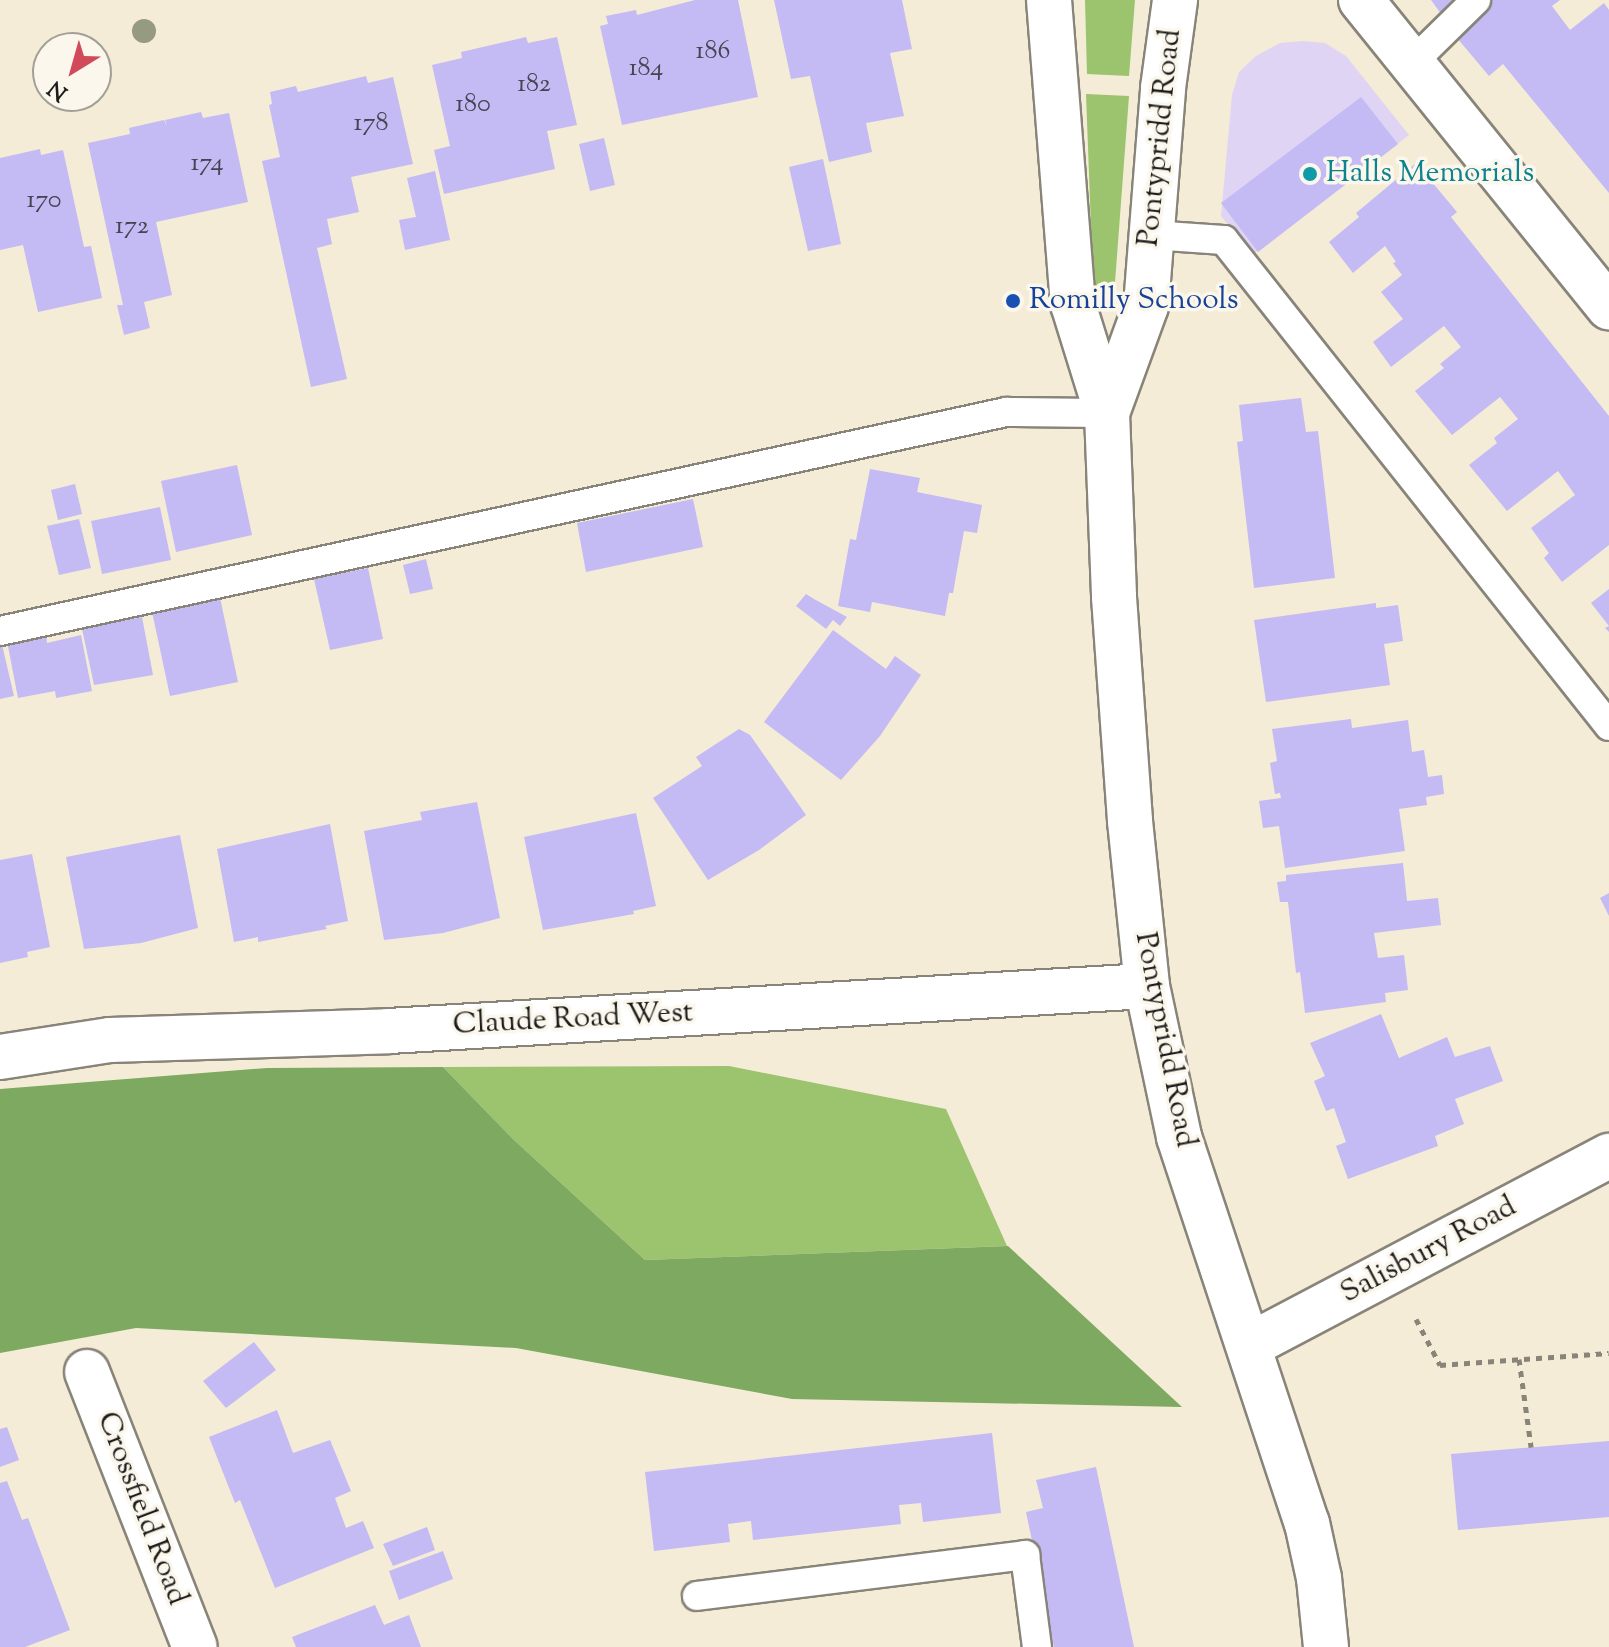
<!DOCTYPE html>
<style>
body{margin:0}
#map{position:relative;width:1609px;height:1647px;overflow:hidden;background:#f4ecd6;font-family:"Sorts Mill Goudy",serif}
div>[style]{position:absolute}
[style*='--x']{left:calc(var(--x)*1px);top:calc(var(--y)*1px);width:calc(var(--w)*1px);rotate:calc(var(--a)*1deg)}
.built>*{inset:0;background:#e0d4f4}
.green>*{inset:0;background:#9cc36e}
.forest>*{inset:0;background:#7da961}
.building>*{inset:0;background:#c4baf4}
.path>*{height:5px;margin-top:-2.5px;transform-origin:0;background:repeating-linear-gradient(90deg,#888479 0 6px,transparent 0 12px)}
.roads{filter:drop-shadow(2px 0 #888479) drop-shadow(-2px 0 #888479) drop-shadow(0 2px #888479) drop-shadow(0 -2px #888479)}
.service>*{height:28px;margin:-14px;padding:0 14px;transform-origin:14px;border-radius:14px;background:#fff}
.minor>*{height:44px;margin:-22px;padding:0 22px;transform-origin:22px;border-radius:22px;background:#fff}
.secondary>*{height:44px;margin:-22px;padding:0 22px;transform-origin:22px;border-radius:22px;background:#fff}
.trees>*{width:24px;height:24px;margin:-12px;border-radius:50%;background:#969a80}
.dots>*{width:22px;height:22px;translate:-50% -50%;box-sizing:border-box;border:4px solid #fbf7ec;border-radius:50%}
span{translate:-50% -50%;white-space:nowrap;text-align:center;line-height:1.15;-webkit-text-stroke:7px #fbf7ec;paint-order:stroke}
.number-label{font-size:26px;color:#464452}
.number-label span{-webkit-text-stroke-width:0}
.street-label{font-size:30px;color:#1c1c1c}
.culture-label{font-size:30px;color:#0d838f}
.left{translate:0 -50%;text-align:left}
.transit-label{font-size:30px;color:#164399}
.north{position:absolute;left:32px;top:32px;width:80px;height:80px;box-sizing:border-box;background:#fbf7ec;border:2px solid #a29f99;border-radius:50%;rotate:217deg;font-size:22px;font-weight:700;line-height:32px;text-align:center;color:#1c1c1c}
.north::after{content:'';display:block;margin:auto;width:28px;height:36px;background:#d1495b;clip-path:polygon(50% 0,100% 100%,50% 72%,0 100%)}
</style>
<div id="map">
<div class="built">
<div style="clip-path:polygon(1303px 41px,1325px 43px,1346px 56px,1409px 135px,1252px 255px,1221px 216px,1232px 95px,1239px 72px,1256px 56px,1280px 43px)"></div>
</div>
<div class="green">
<div style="clip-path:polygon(1085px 0,1135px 0,1129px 76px,1087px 74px)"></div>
<div style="clip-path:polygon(1086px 94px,1129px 96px,1113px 309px,1094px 307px)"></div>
<div style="clip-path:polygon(729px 1066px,946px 1109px,1007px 1246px,645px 1260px,514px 1140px,443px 1067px)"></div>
</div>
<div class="forest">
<div style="clip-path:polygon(443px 1067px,514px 1140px,645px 1260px,1008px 1246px,1182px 1407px,792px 1399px,516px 1348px,136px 1328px,0 1353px,0 1089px,267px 1068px)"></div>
</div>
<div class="building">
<div style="clip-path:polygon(695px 0,738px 0,758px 97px,622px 125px,600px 26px,608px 24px,606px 16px,636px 10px,637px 15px)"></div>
<div style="clip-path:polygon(774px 0,902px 0,912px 49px,890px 53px,904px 116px,866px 123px,872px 152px,829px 162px,810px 76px,791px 79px)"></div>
<div style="clip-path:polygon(1431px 0,1460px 0,1442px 15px)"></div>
<div style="clip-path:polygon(1491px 0,1560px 0,1552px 6px,1570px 30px,1604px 3px,1609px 10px,1609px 193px,1503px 64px,1489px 76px,1452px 32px)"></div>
<div style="clip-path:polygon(526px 37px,528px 43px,557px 37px,577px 125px,547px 131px,555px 169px,444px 194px,434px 150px,450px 146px,432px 65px,462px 58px,461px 52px)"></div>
<div style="clip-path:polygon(366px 76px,368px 83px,393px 77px,413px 164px,351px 177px,359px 212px,327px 219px,332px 244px,317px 248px,347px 379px,311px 387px,262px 161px,280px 157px,269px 105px,272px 104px,270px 92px,296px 86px,298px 92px)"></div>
<div style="clip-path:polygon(1361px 97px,1398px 144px,1258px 252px,1221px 203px)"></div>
<div style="clip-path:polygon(201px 112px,203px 118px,229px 113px,248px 202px,156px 222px,172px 295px,144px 302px,150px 328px,124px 335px,117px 305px,123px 305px,88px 143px,130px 134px,129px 128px,164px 120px,167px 126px,165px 120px)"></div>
<div style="clip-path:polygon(604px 138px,615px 185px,590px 191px,579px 144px)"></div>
<div style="clip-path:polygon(40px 149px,41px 155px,63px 150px,84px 247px,91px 246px,102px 298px,38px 312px,23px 245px,0 250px,0 158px)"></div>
<div style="clip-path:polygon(823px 159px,841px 244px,808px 251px,789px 167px)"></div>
<div style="clip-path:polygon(1416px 163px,1457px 212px,1451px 217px,1609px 416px,1609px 545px,1562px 582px,1544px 558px,1549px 553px,1531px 528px,1575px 495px,1558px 471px,1507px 511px,1469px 465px,1497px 443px,1494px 438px,1518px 419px,1500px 397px,1452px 435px,1415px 391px,1444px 368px,1440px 364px,1461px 347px,1444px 326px,1391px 367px,1373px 342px,1403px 319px,1381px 292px,1402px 275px,1393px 263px,1396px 262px,1385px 246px,1353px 273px,1329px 242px,1359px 217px,1356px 213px)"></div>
<div style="clip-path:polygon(435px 171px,450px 240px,405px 250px,399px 220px,416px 217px,407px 178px)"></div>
<div style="clip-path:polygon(1301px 398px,1306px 432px,1318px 431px,1335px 578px,1254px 588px,1237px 442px,1243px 441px,1239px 405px)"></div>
<div style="clip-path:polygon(237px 465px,252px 535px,176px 552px,161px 481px)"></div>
<div style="clip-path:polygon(870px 469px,920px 478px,917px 492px,982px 505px,977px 533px,964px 531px,953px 593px,949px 593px,945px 616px,872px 602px,870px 612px,838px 606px,850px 539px,856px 540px)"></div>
<div style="clip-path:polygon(75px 484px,82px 514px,58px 520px,51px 490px)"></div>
<div style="clip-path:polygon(693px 499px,703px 547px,586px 572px,577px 523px)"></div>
<div style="clip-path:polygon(160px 507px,171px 560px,102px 574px,91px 521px)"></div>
<div style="clip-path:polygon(79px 519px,91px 568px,59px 575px,47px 526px)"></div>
<div style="clip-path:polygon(426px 559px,433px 589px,410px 594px,403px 565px)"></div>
<div style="clip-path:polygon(368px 568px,383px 639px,330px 650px,314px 579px)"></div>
<div style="clip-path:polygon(1609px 589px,1609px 632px,1605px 628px,1609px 626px,1591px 603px)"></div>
<div style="clip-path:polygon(219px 593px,238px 682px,170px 696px,151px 607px)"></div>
<div style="clip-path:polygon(806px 594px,814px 599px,847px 617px,840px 626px,833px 620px,826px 629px,796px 606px)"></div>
<div style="clip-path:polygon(1376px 603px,1376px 608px,1398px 605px,1403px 641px,1384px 644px,1390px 685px,1266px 702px,1254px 620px)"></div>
<div style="clip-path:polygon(142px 617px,153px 675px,94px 685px,82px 629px)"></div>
<div style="clip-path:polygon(833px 630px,886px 669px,895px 656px,921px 675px,880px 736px,841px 780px,764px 722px)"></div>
<div style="clip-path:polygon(46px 632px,47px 643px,81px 635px,92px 691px,56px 698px,55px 691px,18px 698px,7px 641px)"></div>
<div style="clip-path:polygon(0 636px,14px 696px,0 699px)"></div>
<div style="clip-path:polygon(1351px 719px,1352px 728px,1408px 720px,1412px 752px,1424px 750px,1428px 777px,1442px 775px,1444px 794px,1426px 797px,1427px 805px,1399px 809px,1405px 851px,1285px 868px,1279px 826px,1263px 828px,1259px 801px,1281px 798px,1280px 793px,1275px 794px,1270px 763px,1277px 761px,1272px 729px)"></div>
<div style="clip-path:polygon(739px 729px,750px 735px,806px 815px,759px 850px,708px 880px,653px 798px,702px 766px,696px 757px)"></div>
<div style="clip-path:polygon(477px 802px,500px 918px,443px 933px,384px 940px,364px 831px,422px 820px,420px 812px)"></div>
<div style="clip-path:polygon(636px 813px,656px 906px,633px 911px,634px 914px,543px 930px,524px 837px)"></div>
<div style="clip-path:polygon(330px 824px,348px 921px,325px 926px,327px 929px,258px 942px,258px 937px,234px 942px,217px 849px)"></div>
<div style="clip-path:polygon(180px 835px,198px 928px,141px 943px,84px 949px,66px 857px)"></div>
<div style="clip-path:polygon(32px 854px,50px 947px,27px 952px,28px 957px,0 963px,0 860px)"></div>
<div style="clip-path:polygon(1403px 863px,1407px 901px,1438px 898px,1441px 925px,1374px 933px,1378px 958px,1404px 955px,1408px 990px,1385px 993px,1386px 1002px,1305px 1013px,1300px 972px,1296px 973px,1288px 902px,1280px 902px,1277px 882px,1286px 881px,1286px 875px)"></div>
<div style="clip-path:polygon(1609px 893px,1609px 916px,1600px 898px)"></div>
<div style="clip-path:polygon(1381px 1014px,1399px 1058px,1447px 1037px,1455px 1057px,1490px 1046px,1503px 1081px,1455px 1099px,1464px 1124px,1435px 1136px,1438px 1146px,1348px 1179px,1336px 1146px,1346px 1142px,1334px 1108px,1326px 1111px,1314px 1081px,1325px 1076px,1310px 1043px)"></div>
<div style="clip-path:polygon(254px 1342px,276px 1370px,226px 1408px,203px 1381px)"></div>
<div style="clip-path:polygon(277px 1410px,293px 1453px,330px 1440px,351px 1491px,335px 1498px,346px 1528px,363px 1521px,374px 1548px,275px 1588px,240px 1500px,235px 1503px,209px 1437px)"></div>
<div style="clip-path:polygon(7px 1427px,19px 1460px,0 1467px,0 1429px)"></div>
<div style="clip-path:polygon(992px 1433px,1001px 1513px,923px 1522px,921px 1503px,899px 1505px,901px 1524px,753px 1540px,751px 1521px,728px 1524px,730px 1542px,654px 1551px,645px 1472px)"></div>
<div style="clip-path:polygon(1609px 1441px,1609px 1517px,1458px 1530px,1451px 1454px)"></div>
<div style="clip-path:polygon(1096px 1467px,1134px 1647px,1054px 1647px,1026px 1512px,1043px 1508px,1036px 1480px)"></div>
<div style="clip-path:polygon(7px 1481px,22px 1520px,28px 1518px,70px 1630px,25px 1647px,0 1647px,0 1483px)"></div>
<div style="clip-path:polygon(427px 1527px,435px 1550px,393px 1566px,383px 1544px)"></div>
<div style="clip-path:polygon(443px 1551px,453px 1579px,399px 1600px,389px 1571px)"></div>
<div style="clip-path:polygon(375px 1605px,384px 1625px,409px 1615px,421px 1647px,296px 1647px,292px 1637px)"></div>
</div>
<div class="path">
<div style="--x:1416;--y:1319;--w:52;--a:62.4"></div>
<div style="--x:1440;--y:1365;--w:169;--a:-4.1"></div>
<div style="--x:1519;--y:1359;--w:89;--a:82.2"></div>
</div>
<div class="roads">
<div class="service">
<div style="--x:1414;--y:61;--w:87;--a:-44.5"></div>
<div style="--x:1151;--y:235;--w:73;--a:3.9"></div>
<div style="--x:1224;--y:240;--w:620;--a:51.61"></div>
<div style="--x:0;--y:631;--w:1030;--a:-12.28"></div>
<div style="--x:1006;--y:412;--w:101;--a:0.6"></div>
<div style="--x:697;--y:1596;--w:331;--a:-7.1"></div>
<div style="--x:1025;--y:1555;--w:93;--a:82.6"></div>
</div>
<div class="minor">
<div style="--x:1361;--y:0;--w:395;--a:51.1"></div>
<div style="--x:0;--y:1057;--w:111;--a:-8.8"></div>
<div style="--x:110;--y:1040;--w:279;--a:-1.8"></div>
<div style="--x:389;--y:1031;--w:759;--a:-3.4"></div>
<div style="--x:1250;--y:1345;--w:406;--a:-27.8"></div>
<div style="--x:87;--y:1372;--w:295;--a:68.6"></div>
</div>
<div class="secondary">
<div style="--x:1049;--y:0;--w:305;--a:85.5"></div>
<div style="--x:1073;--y:304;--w:114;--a:72.7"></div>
<div style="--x:1107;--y:413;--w:184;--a:87.8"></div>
<div style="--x:1114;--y:597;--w:225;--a:85.9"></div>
<div style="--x:1130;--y:821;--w:166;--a:84.1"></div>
<div style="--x:1147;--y:986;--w:154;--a:78"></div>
<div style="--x:1179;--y:1137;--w:407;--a:71.7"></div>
<div style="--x:1307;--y:1523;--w:56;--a:77.7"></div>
<div style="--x:1319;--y:1578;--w:69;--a:84.2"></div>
<div style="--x:1107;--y:413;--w:114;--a:-70"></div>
<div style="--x:1146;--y:306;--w:219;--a:-85.5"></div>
<div style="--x:1163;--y:88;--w:89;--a:-82.2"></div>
</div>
</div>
<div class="trees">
<div style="left:144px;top:31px"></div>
</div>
<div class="dots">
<div style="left:1310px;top:174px;background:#0f9aa8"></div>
<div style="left:1013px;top:301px;background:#1a4fb4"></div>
</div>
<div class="number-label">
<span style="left:713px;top:52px">186</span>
<span style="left:646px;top:69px">184</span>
<span style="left:534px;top:85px">182</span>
<span style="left:473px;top:105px">180</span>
<span style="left:371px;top:124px">178</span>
<span style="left:207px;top:164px">174</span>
<span style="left:44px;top:201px">170</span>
<span style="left:132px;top:227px">172</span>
</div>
<div class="street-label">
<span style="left:1161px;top:138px;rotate:-84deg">Pontypridd Road</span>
<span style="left:573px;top:1020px;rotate:-3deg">Claude Road West</span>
<span style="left:1164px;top:1040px;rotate:79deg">Pontypridd Road</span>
<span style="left:1429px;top:1251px;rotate:-28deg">Salisbury Road</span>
<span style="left:141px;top:1509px;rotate:69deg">Crossfield Road</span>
</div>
<div class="culture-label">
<span class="left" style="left:1326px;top:174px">Halls Memorials</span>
</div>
<div class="transit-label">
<span class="left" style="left:1029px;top:301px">Romilly Schools</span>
</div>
<div class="north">N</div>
</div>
